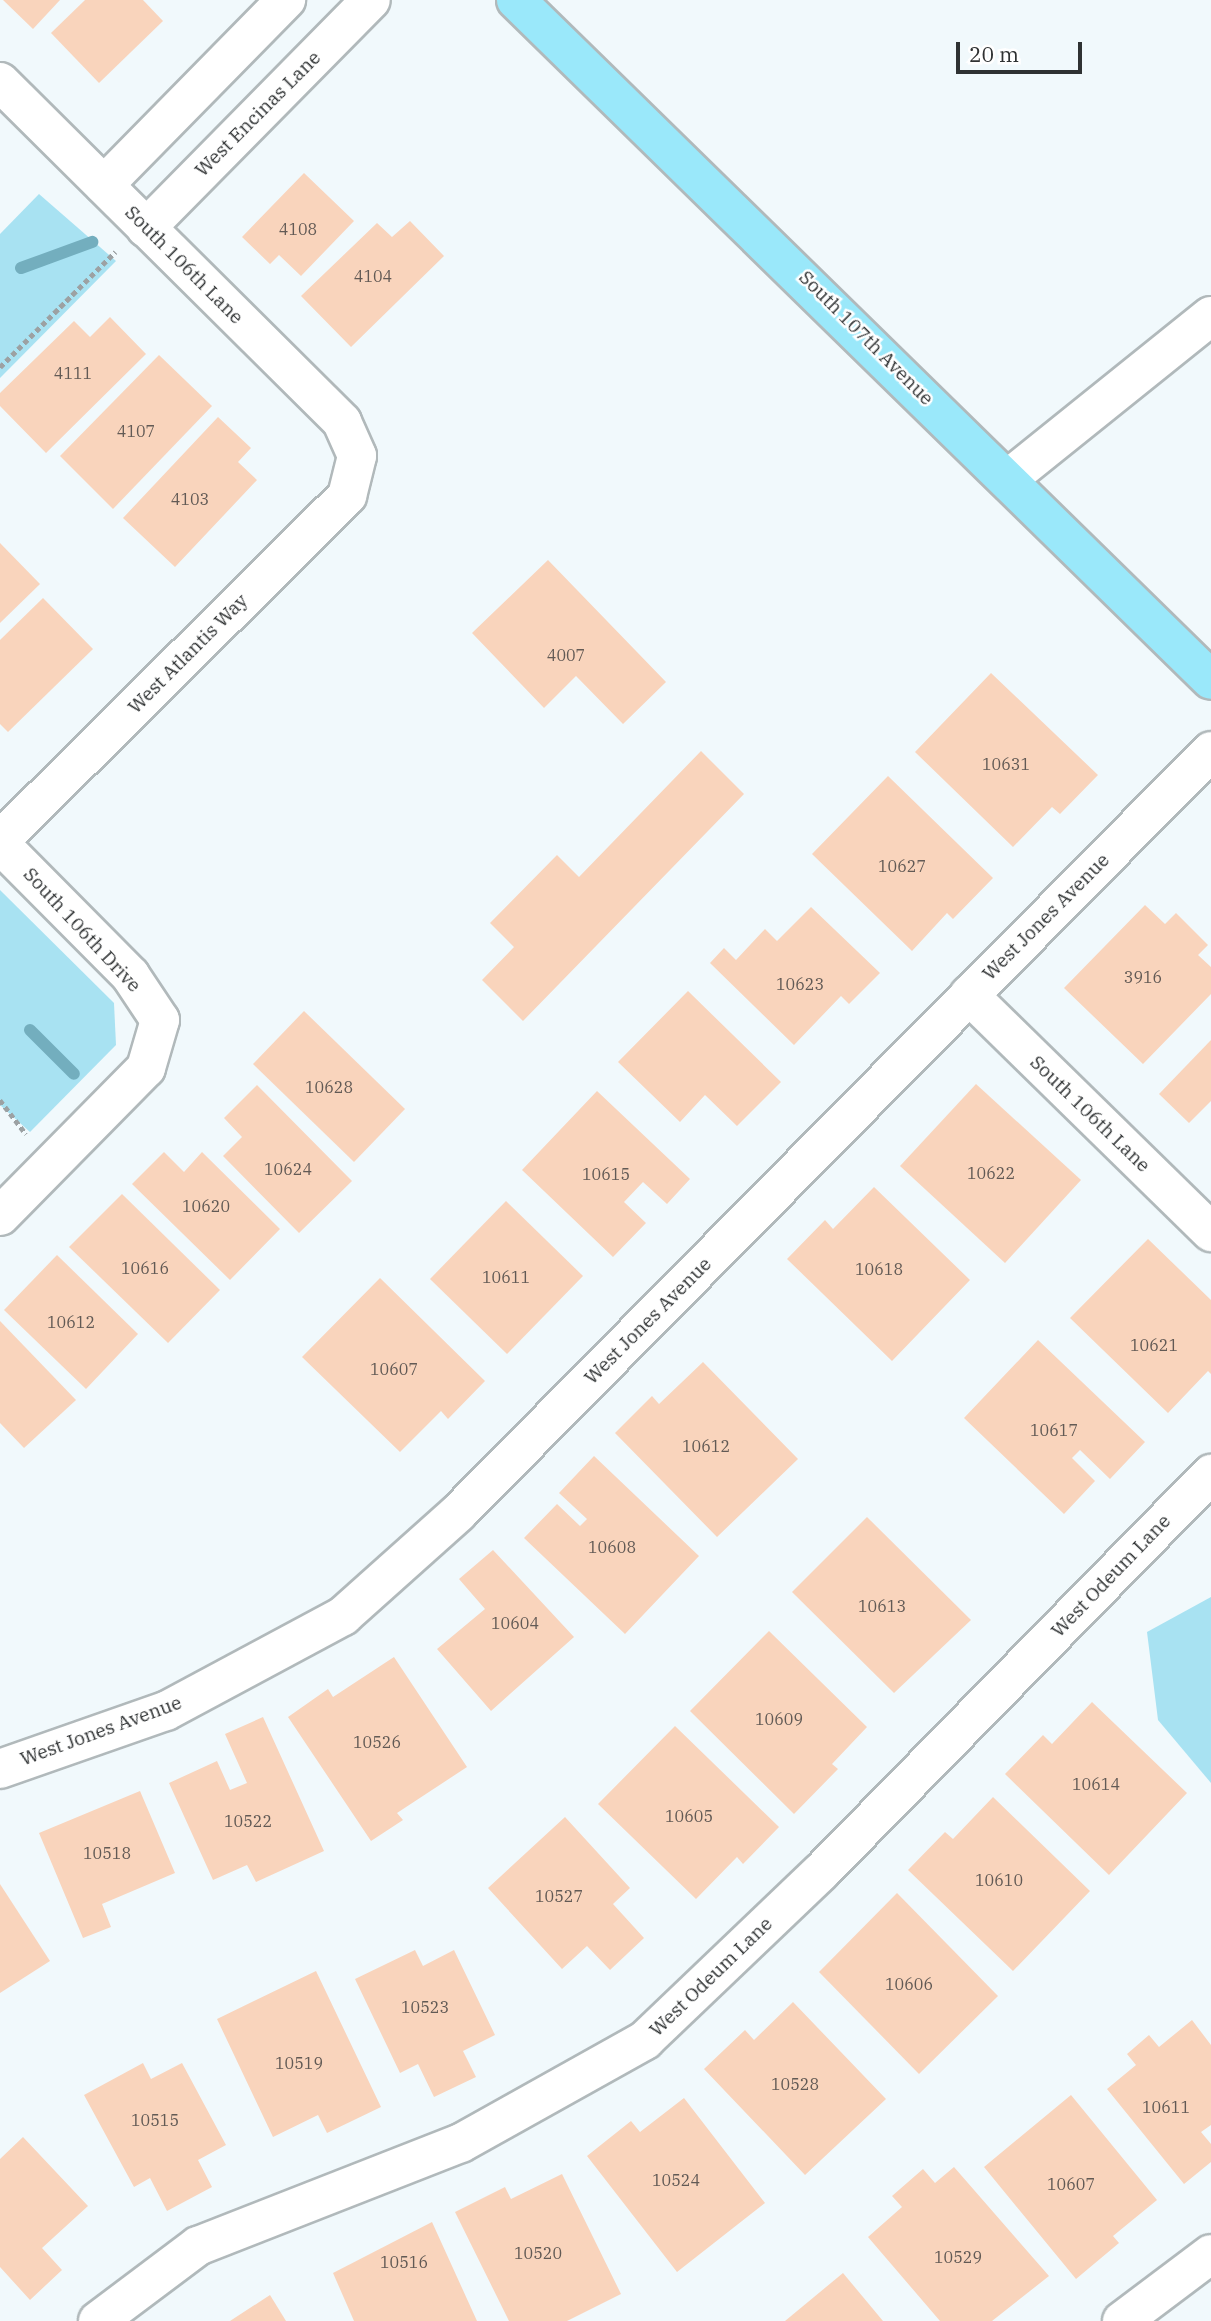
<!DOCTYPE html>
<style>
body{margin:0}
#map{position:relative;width:1211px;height:2321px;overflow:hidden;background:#f1f9fc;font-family:"IBM Plex Serif",serif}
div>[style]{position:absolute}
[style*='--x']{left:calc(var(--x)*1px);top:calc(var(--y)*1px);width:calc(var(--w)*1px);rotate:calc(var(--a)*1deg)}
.green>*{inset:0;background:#a8e2f2}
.stream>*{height:12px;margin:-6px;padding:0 6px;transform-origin:6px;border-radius:6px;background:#73aebe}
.building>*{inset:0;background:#f9d4bc}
.path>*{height:4.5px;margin-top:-2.25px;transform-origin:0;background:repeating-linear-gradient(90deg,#9ca1a3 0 5px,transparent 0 8.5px)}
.roads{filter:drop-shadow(2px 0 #b1b9bb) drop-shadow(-2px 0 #b1b9bb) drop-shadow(0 2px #b1b9bb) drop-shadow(0 -2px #b1b9bb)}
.minor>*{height:38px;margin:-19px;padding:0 19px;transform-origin:19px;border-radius:19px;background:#fff}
.major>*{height:38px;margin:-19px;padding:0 19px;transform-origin:19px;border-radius:19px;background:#9ae8fa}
span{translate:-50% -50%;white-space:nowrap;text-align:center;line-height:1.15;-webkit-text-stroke:5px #fff;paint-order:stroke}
.number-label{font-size:16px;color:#625a55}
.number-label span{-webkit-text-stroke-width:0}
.street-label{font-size:19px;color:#2f3233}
.scale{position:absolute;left:956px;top:42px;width:126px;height:32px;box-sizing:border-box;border:4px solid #2f3233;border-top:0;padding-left:9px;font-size:21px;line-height:24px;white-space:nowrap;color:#2f3233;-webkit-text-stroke:5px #fff;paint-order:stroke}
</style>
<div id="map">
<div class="green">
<div style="clip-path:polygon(39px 194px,116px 261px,0 378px,0 234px)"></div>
<div style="clip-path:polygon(0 890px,114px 1003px,116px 1045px,30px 1132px,0 1105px)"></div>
<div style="clip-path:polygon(1211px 1597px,1211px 1783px,1158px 1720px,1147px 1632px)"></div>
</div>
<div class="stream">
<div style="--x:21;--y:268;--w:76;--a:-20.1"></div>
<div style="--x:30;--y:1030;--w:62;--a:45"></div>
</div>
<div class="building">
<div style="clip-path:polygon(3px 0,60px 0,33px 29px)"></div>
<div style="clip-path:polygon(85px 0,143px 0,163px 21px,99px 83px,51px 33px)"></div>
<div style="clip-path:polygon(304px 173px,354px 221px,301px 276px,279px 255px,270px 264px,242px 237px)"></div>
<div style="clip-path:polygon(410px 221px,444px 256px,351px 347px,301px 296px,377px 223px,392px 237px)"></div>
<div style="clip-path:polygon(110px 317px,146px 354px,46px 453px,0 406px,0 393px,74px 321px,90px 337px)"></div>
<div style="clip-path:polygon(159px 355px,212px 406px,113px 509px,60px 456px)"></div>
<div style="clip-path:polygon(218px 417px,251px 448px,238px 462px,257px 480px,175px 567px,123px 518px)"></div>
<div style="clip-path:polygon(0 543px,40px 584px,0 623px)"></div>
<div style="clip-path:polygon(548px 560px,666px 682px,623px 724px,576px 676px,544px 708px,472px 633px)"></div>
<div style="clip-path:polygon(43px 598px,93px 649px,8px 732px,0 724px,0 640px)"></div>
<div style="clip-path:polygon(991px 673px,1098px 775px,1060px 814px,1052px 807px,1013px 847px,915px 752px)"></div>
<div style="clip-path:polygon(701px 751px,744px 794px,523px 1021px,482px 980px,514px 947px,490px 923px,557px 855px,579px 877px)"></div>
<div style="clip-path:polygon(888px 776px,993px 878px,953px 919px,947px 913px,912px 951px,812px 854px)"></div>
<div style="clip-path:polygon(1145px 905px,1165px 924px,1176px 913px,1208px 945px,1198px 955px,1211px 967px,1211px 994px,1143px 1064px,1064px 988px)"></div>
<div style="clip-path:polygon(811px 907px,880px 973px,849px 1004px,841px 996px,794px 1045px,710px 963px,724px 948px,736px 960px,765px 929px,777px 941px)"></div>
<div style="clip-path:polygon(688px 991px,781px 1082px,737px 1126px,705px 1095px,680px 1122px,618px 1062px)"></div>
<div style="clip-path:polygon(304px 1011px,405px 1109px,354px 1162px,253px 1064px)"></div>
<div style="clip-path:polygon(1211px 1040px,1211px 1101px,1189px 1123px,1159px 1094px)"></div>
<div style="clip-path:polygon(976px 1084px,1081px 1180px,1005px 1263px,900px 1166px)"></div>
<div style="clip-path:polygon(257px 1085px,352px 1181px,299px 1233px,223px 1156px,242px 1137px,224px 1118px)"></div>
<div style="clip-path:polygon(597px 1091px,690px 1179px,667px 1204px,643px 1182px,624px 1202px,646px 1223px,613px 1257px,522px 1170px)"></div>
<div style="clip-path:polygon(164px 1152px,184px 1172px,202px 1152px,280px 1229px,230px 1280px,132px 1184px)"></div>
<div style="clip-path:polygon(874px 1187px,970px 1280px,892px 1361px,787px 1259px,825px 1220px,833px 1229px)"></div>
<div style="clip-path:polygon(122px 1194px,220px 1290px,168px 1343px,69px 1247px)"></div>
<div style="clip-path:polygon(506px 1201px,583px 1276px,507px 1354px,430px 1279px)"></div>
<div style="clip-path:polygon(1148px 1239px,1211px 1300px,1211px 1374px,1208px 1371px,1168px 1413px,1070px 1318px)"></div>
<div style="clip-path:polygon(57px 1255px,138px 1334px,86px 1389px,4px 1310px)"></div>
<div style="clip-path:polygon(380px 1278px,485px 1381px,448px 1419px,441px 1411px,400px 1452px,302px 1357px)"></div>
<div style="clip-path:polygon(0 1321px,76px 1400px,24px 1448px,0 1423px)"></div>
<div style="clip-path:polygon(1038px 1340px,1145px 1442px,1110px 1479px,1080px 1450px,1072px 1458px,1095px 1481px,1064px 1514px,964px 1418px)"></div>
<div style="clip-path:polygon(703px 1362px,798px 1459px,717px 1537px,615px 1433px,652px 1396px,659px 1404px)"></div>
<div style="clip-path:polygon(594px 1456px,699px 1556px,625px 1634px,524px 1538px,557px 1504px,580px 1526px,587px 1519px,559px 1493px)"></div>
<div style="clip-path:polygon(867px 1517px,971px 1620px,894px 1693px,792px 1592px)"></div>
<div style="clip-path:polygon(493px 1550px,574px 1637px,491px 1711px,437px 1649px,485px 1609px,459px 1579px)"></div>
<div style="clip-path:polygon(769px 1631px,867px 1727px,832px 1764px,838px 1769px,794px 1814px,690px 1711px)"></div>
<div style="clip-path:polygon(394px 1657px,467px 1767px,397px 1813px,403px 1820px,371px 1841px,288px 1717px,328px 1689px,333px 1697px)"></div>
<div style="clip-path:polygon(1092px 1702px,1187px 1793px,1109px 1875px,1005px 1774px,1043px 1735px,1052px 1744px)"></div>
<div style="clip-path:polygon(263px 1717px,324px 1851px,256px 1882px,247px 1865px,213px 1880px,169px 1783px,217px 1761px,230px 1790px,247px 1783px,225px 1734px)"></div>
<div style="clip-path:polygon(675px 1726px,779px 1827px,743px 1864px,737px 1857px,696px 1899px,598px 1804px)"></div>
<div style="clip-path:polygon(140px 1791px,175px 1873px,102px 1904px,111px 1927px,83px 1938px,39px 1833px)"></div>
<div style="clip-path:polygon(993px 1797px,1090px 1891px,1013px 1971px,908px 1870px,945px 1832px,953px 1839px)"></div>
<div style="clip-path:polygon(565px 1817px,630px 1888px,613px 1904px,644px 1938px,610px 1970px,587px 1946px,562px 1969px,488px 1888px)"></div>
<div style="clip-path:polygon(0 1884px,50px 1961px,0 1993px)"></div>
<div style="clip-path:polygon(897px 1893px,998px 1996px,919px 2074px,819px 1972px)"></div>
<div style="clip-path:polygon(415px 1950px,423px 1966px,454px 1950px,495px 2035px,463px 2051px,476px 2077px,434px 2097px,418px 2064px,400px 2073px,355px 1979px)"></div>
<div style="clip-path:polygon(316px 1971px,381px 2107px,327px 2133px,318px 2115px,273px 2137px,217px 2019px)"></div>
<div style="clip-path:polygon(793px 2002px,886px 2099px,805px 2175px,704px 2069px,745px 2030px,754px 2040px)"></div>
<div style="clip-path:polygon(1192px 2020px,1211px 2045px,1211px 2125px,1201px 2132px,1211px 2144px,1211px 2162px,1184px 2184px,1107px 2089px,1136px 2065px,1127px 2054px,1149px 2035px,1159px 2047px)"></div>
<div style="clip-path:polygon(143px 2063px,151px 2079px,182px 2063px,226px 2145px,198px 2160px,212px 2187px,167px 2211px,150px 2178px,134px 2187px,84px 2095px)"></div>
<div style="clip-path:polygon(1071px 2095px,1157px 2200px,1113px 2236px,1119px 2243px,1076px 2279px,984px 2167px)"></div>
<div style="clip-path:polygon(684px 2098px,765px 2203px,677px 2272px,587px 2156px,631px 2121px,640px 2132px)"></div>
<div style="clip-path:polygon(23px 2137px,88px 2206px,42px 2248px,62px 2270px,30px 2300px,0 2267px,0 2159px)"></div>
<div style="clip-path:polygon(954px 2167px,1049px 2276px,992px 2321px,940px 2321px,868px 2237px,902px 2207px,892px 2196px,923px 2169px,935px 2183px)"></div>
<div style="clip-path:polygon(562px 2174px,621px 2294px,567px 2321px,509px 2321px,455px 2212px,505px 2187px,511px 2199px)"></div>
<div style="clip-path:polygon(432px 2222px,477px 2321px,354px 2321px,333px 2273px)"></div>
<div style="clip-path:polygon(843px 2273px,883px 2321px,785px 2321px)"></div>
<div style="clip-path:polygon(270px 2295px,286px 2321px,230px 2321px)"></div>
</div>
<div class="path">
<div style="--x:0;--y:367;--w:163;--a:-45"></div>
<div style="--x:0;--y:1100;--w:43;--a:52.6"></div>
</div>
<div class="roads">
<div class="minor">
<div style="--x:0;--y:82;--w:482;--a:44.8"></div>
<div style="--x:342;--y:422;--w:37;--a:66"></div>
<div style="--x:357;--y:456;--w:41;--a:104"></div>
<div style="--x:347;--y:496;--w:489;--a:135.2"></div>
<div style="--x:104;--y:185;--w:260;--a:-45.5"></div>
<div style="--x:146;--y:228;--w:320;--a:-45.4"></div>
<div style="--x:1008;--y:479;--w:260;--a:-38.8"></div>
<div style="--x:0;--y:844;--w:185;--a:45.2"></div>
<div style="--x:130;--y:975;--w:54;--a:56.3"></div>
<div style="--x:160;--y:1020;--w:50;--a:106.3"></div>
<div style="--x:146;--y:1068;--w:208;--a:134.6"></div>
<div style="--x:969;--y:995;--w:339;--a:44.4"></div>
<div style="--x:0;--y:1769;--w:176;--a:-19.3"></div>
<div style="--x:166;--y:1711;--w:201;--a:-28.2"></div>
<div style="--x:343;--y:1616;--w:154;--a:-41.8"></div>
<div style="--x:458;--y:1513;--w:1071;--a:-45.34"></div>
<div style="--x:98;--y:2321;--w:125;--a:-36.9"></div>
<div style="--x:198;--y:2246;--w:282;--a:-21.4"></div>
<div style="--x:461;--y:2143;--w:211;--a:-29.2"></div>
<div style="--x:645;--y:2040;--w:242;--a:-43.7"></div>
<div style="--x:820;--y:1873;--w:559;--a:-45.58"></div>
<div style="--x:1122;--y:2321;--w:111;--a:-37"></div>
</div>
<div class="major">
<div style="--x:516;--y:0;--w:972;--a:44.37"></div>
</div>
</div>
<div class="number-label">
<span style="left:298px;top:229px">4108</span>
<span style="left:373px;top:276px">4104</span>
<span style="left:73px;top:373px">4111</span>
<span style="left:136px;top:431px">4107</span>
<span style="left:190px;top:499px">4103</span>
<span style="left:566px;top:655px">4007</span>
<span style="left:1006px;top:764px">10631</span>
<span style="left:902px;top:866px">10627</span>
<span style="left:1143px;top:977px">3916</span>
<span style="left:800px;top:984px">10623</span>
<span style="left:329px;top:1087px">10628</span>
<span style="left:288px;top:1169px">10624</span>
<span style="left:991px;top:1173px">10622</span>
<span style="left:606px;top:1174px">10615</span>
<span style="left:206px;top:1206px">10620</span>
<span style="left:145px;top:1268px">10616</span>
<span style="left:879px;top:1269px">10618</span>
<span style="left:506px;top:1277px">10611</span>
<span style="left:71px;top:1322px">10612</span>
<span style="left:1154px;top:1345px">10621</span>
<span style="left:394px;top:1369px">10607</span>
<span style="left:1054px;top:1430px">10617</span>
<span style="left:706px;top:1446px">10612</span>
<span style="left:612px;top:1547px">10608</span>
<span style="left:882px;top:1606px">10613</span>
<span style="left:515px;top:1623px">10604</span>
<span style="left:779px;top:1719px">10609</span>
<span style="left:377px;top:1742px">10526</span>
<span style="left:1096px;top:1784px">10614</span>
<span style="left:689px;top:1816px">10605</span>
<span style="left:248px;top:1821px">10522</span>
<span style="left:107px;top:1853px">10518</span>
<span style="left:999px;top:1880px">10610</span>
<span style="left:559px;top:1896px">10527</span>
<span style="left:909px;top:1984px">10606</span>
<span style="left:425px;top:2007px">10523</span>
<span style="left:299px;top:2063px">10519</span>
<span style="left:795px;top:2084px">10528</span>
<span style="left:1166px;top:2107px">10611</span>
<span style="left:155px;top:2120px">10515</span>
<span style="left:676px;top:2180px">10524</span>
<span style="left:1071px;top:2184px">10607</span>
<span style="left:538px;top:2253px">10520</span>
<span style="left:958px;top:2257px">10529</span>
<span style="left:404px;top:2262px">10516</span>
</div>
<div class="street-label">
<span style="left:258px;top:114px;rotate:-45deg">West Encinas Lane</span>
<span style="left:184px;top:265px;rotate:45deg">South 106th Lane</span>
<span style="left:866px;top:338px;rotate:45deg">South 107th Avenue</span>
<span style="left:188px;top:654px;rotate:-45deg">West Atlantis Way</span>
<span style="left:1046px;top:917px;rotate:-45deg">West Jones Avenue</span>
<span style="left:82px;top:930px;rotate:47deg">South 106th Drive</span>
<span style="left:1090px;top:1114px;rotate:44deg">South 106th Lane</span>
<span style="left:648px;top:1321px;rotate:-45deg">West Jones Avenue</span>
<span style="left:1111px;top:1576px;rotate:-46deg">West Odeum Lane</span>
<span style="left:101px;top:1731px;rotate:-20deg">West Jones Avenue</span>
<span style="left:711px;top:1977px;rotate:-44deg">West Odeum Lane</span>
</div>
<div class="scale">20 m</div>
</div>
